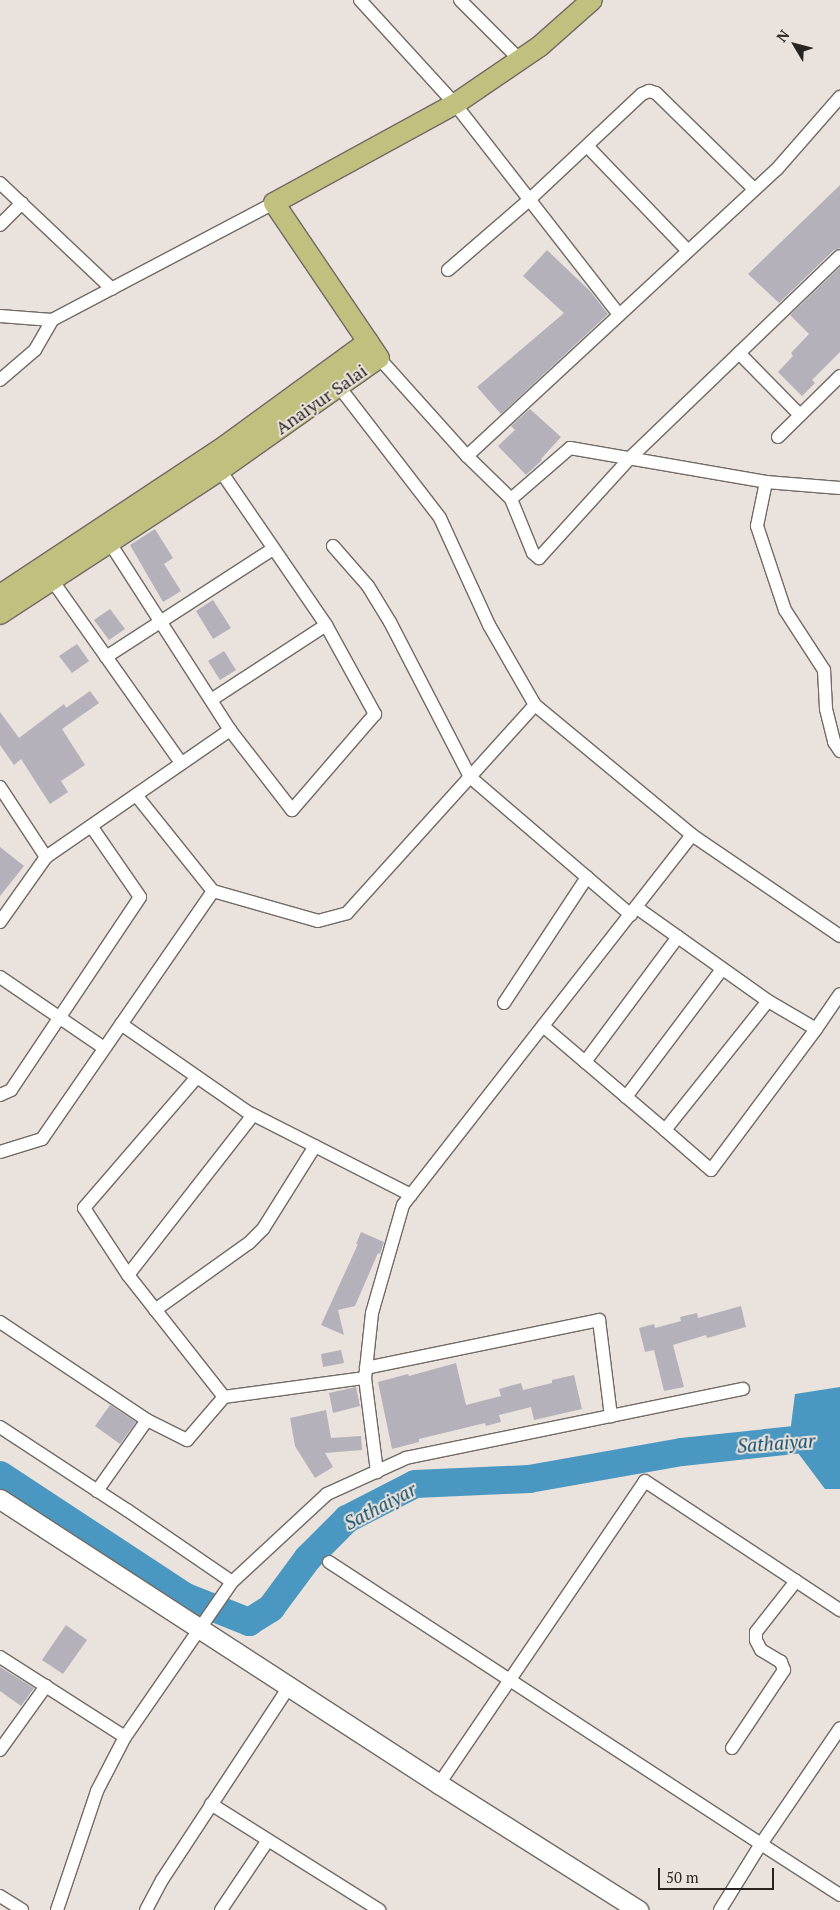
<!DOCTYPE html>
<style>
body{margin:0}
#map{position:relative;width:840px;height:1910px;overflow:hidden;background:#eae2dc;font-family:"PT Serif",serif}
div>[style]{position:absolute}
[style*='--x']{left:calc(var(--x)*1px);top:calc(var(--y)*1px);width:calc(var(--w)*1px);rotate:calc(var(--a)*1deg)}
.water>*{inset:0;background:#4a98c1}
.river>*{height:28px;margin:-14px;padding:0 14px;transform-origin:14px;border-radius:14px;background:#4a98c1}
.building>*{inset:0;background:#b4b1ba}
.roads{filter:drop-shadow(1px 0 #716a65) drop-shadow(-1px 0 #716a65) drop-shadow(0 1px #716a65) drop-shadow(0 -1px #716a65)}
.street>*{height:12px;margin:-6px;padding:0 6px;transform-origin:6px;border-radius:6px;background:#fff}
.secondary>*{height:19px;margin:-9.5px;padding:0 9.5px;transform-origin:9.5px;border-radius:9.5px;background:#fff}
.primary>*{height:20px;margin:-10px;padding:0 10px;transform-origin:10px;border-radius:10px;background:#c1c17f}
span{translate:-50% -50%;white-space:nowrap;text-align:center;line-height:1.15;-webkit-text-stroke:4px #eae2dc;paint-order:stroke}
.street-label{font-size:18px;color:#272422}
.water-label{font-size:19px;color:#0f4e6b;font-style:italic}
.north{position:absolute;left:770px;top:20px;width:50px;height:50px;-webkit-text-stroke:4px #eae2dc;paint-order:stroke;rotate:307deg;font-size:14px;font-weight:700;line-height:20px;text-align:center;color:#272422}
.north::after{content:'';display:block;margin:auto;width:18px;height:22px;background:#272422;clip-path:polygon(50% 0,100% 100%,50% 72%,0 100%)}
.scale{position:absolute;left:658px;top:1868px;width:116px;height:22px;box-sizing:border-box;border:2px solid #272422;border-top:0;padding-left:6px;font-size:15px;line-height:18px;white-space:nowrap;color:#272422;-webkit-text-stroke:4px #eae2dc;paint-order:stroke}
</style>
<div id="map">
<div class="water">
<div style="clip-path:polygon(840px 1387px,840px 1489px,825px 1489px,789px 1441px,795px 1394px)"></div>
</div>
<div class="river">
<div style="--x:0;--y:1475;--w:222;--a:33.3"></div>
<div style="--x:186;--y:1597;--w:68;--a:21.6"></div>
<div style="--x:249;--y:1622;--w:26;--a:-32"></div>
<div style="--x:271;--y:1608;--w:62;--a:-53.5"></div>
<div style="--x:308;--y:1558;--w:55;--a:-45"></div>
<div style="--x:347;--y:1519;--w:76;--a:-27.2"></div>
<div style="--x:415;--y:1484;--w:114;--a:-2.5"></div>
<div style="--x:529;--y:1479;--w:155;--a:-10"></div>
<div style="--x:682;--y:1452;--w:133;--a:-6.1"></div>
<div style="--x:814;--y:1438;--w:26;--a:11"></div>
</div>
<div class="building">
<div style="clip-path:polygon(840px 185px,840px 248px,834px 250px,779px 303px,748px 274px)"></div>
<div style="clip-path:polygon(547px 250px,590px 291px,608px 314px,501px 414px,477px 387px,564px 313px,523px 276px)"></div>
<div style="clip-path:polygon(840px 267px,840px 352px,812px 380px,815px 383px,802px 396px,778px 372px,793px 356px,791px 353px,809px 334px,790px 315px)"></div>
<div style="clip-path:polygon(530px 409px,561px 437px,541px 459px,542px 460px,526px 475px,498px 446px,515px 430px,511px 426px)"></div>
<div style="clip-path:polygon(155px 529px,173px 558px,164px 564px,181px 591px,163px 602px,130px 545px)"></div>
<div style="clip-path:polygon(213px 600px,231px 628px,213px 639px,196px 611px)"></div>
<div style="clip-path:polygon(110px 609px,125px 629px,109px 640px,94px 620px)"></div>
<div style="clip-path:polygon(77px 644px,89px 661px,72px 673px,59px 656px)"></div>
<div style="clip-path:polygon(224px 651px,236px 670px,220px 680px,208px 661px)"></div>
<div style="clip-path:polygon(90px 691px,99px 703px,62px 729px,85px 765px,61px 781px,68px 792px,50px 804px,21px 759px,14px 765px,0 745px,0 712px,19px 738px,64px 704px,66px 708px)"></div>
<div style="clip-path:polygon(0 847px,24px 866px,0 896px)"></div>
<div style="clip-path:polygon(361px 1232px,384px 1242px,380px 1254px,378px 1253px,355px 1306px,338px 1310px,344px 1335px,321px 1325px,358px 1244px,356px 1244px)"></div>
<div style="clip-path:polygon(741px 1306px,746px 1327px,707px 1338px,706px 1335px,673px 1345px,684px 1387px,664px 1391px,654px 1350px,645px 1352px,639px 1328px,654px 1324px,655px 1328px,681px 1321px,680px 1317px,697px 1313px,698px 1318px)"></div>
<div style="clip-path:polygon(341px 1350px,344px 1363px,323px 1367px,321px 1354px)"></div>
<div style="clip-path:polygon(456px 1363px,466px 1405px,501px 1396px,499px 1389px,521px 1383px,523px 1390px,552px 1383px,552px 1380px,574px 1375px,582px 1409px,534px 1420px,531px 1407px,499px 1415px,501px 1422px,486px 1426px,485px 1423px,419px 1439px,419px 1442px,392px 1449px,378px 1382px,408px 1374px,409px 1376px)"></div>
<div style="clip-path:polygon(356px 1387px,360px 1406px,333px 1413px,329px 1393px)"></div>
<div style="clip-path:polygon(110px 1405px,136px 1422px,120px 1444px,95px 1426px)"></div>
<div style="clip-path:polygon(326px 1410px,331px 1438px,361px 1436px,362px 1450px,325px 1453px,333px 1467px,315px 1478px,295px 1446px,290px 1418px)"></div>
<div style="clip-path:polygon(66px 1625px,87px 1640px,63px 1674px,42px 1660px)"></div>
<div style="clip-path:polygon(0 1667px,34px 1688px,21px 1706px,0 1691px)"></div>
</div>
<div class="roads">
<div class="street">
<div style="--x:360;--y:0;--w:141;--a:47.6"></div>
<div style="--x:455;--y:104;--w:267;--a:52.1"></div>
<div style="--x:460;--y:0;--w:85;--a:45"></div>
<div style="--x:588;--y:147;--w:144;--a:46.1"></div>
<div style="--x:0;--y:183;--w:154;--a:43.4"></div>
<div style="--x:0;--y:225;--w:31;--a:-45"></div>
<div style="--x:448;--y:270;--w:107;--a:-40.8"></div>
<div style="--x:529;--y:200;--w:155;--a:-43.2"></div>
<div style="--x:642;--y:94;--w:8;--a:-23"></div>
<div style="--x:649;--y:91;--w:7;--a:16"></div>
<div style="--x:656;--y:93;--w:137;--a:44.4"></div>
<div style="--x:0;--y:316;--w:52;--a:4.4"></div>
<div style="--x:52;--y:320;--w:251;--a:-27.8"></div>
<div style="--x:739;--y:353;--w:87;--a:45.5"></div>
<div style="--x:379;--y:358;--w:132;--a:48.1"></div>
<div style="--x:467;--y:456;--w:62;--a:44.3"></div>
<div style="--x:511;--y:499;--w:78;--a:-40.8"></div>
<div style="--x:570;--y:448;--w:199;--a:9.8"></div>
<div style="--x:766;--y:482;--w:74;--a:4.6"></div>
<div style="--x:0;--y:380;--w:46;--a:-40.6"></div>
<div style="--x:35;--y:350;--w:34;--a:-60"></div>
<div style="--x:340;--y:388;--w:164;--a:52.4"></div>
<div style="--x:440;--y:518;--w:118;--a:65.4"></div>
<div style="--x:489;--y:625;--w:92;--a:60.1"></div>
<div style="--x:535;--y:705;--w:204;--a:39.6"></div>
<div style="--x:692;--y:835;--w:469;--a:128"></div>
<div style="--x:403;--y:1205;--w:112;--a:106"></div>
<div style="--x:372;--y:1313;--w:65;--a:96.1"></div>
<div style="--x:365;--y:1378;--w:95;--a:82.7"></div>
<div style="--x:778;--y:437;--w:87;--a:-44.5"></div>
<div style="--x:467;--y:456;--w:422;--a:-42.8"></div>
<div style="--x:777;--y:169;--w:96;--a:-48.8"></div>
<div style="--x:220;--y:470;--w:188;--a:55.6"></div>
<div style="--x:326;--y:625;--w:102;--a:61.2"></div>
<div style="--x:375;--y:714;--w:127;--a:130.8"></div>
<div style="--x:292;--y:810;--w:101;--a:-127.8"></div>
<div style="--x:766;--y:482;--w:45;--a:101.6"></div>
<div style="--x:757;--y:526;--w:89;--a:71.6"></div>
<div style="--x:785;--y:610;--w:72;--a:57"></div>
<div style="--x:824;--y:670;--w:39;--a:87"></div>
<div style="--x:826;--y:709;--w:34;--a:76"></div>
<div style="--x:834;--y:742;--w:11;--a:56"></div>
<div style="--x:511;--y:499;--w:58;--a:67.8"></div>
<div style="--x:533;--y:553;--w:8;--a:40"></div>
<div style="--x:539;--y:558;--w:135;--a:-47.7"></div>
<div style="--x:630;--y:458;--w:291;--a:-43.9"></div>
<div style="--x:333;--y:546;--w:53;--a:48.8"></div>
<div style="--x:368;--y:586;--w:42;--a:58.6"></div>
<div style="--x:390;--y:622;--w:174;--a:62.7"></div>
<div style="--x:470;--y:777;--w:212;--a:40.6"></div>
<div style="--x:52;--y:580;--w:224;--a:54.8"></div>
<div style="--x:106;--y:657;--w:199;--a:-32.9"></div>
<div style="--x:211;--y:700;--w:137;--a:-33.1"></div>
<div style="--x:0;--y:787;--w:84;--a:56.7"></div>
<div style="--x:136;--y:795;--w:123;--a:51.3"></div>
<div style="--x:692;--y:835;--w:179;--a:34.3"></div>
<div style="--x:0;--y:922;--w:80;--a:-54.7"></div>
<div style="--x:46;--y:857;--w:224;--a:-34.6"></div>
<div style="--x:230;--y:730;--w:222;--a:-122.7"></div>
<div style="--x:0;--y:977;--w:126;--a:34.3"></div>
<div style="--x:504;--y:1003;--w:151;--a:-56.6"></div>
<div style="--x:121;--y:1024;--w:152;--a:34.8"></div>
<div style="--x:246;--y:1111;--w:185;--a:27"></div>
<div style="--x:543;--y:1026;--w:160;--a:40.4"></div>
<div style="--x:665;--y:1130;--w:165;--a:-51.4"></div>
<div style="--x:768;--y:1001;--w:161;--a:-144.6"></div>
<div style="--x:816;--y:1029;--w:42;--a:-55.6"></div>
<div style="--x:585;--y:1062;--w:156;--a:-53.4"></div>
<div style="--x:197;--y:1077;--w:173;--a:130.8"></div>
<div style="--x:84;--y:1208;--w:80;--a:56.7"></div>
<div style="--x:128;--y:1275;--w:155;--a:51.8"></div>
<div style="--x:224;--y:1397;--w:142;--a:-7.7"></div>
<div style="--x:0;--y:1095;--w:12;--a:-24"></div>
<div style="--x:11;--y:1090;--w:232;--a:-56.2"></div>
<div style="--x:140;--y:897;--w:86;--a:-124.6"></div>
<div style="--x:626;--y:1097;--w:160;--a:-53.1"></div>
<div style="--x:665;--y:1130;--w:61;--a:41"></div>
<div style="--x:711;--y:1170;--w:176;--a:-53.3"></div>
<div style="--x:816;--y:1029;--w:56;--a:-149.7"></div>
<div style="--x:0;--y:1152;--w:44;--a:-17.2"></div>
<div style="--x:42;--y:1139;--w:301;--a:-55.4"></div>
<div style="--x:213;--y:891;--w:109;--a:15.9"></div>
<div style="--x:318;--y:921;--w:30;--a:-15"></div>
<div style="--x:347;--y:913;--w:280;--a:-47.9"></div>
<div style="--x:128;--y:1275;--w:203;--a:-52"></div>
<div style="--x:155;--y:1310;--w:115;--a:-35.5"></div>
<div style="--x:249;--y:1243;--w:20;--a:-45"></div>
<div style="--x:263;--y:1229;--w:98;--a:-57.9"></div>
<div style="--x:0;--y:1322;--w:177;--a:33.7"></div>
<div style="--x:147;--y:1420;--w:87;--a:125.2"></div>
<div style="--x:366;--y:1368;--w:238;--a:-11.6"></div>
<div style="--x:599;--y:1320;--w:97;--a:82.9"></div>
<div style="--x:147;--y:1420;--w:45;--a:26.6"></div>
<div style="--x:187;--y:1440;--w:57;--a:-49.3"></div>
<div style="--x:0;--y:1427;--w:152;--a:33.2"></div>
<div style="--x:127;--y:1510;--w:127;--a:34.4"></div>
<div style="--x:232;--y:1582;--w:129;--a:-42.8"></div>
<div style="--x:327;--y:1494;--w:87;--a:-24.5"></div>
<div style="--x:406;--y:1458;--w:344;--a:-11.6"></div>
<div style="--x:329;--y:1562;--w:516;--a:33.14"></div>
<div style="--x:761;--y:1844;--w:140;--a:-55.7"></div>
<div style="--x:0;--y:1657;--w:148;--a:32.6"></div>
<div style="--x:732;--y:1748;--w:94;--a:-56.3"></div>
<div style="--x:784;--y:1670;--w:9;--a:-111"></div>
<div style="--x:781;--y:1662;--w:23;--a:-149"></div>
<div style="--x:761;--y:1650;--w:11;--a:-117"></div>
<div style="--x:756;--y:1640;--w:8;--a:-90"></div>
<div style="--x:756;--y:1632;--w:65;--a:-51.9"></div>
<div style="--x:0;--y:1750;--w:79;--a:-54.3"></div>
<div style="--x:439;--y:1784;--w:366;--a:-55.8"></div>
<div style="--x:645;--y:1481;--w:234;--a:33.5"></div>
<div style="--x:211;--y:1804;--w:199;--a:32.2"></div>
<div style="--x:0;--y:1896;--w:26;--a:32"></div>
<div style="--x:57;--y:1910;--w:126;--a:-71.4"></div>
<div style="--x:97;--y:1791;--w:61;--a:-62.6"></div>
<div style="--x:125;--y:1737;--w:188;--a:-55.4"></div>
<div style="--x:146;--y:1910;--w:34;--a:-62"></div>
<div style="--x:162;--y:1880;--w:231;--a:-56.7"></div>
<div style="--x:221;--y:1910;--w:84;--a:-56.1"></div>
<div style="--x:720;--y:1910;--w:78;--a:-58.2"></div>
<div style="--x:761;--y:1844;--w:94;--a:32.8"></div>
</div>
<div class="secondary">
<div style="--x:0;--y:1499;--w:523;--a:32.99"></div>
<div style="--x:439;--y:1784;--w:236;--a:32.3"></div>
</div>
<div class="primary">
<div style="--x:0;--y:595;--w:265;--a:-33.5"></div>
<div style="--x:221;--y:449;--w:182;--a:-36.1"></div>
<div style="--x:0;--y:614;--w:263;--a:-33.2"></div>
<div style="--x:220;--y:470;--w:194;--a:-35.2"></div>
<div style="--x:379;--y:358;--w:187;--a:-124.1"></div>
<div style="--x:274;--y:203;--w:206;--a:-28.7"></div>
<div style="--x:455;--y:104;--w:103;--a:-34.3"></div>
<div style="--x:540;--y:46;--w:69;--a:-41.5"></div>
</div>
</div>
<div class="street-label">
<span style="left:321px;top:399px;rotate:-35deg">Anaiyur Salai</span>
</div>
<div class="water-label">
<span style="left:776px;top:1443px;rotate:-4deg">Sathaiyar</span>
<span style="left:380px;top:1506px;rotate:-28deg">Sathaiyar</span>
</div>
<div class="north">N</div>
<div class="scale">50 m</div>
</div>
